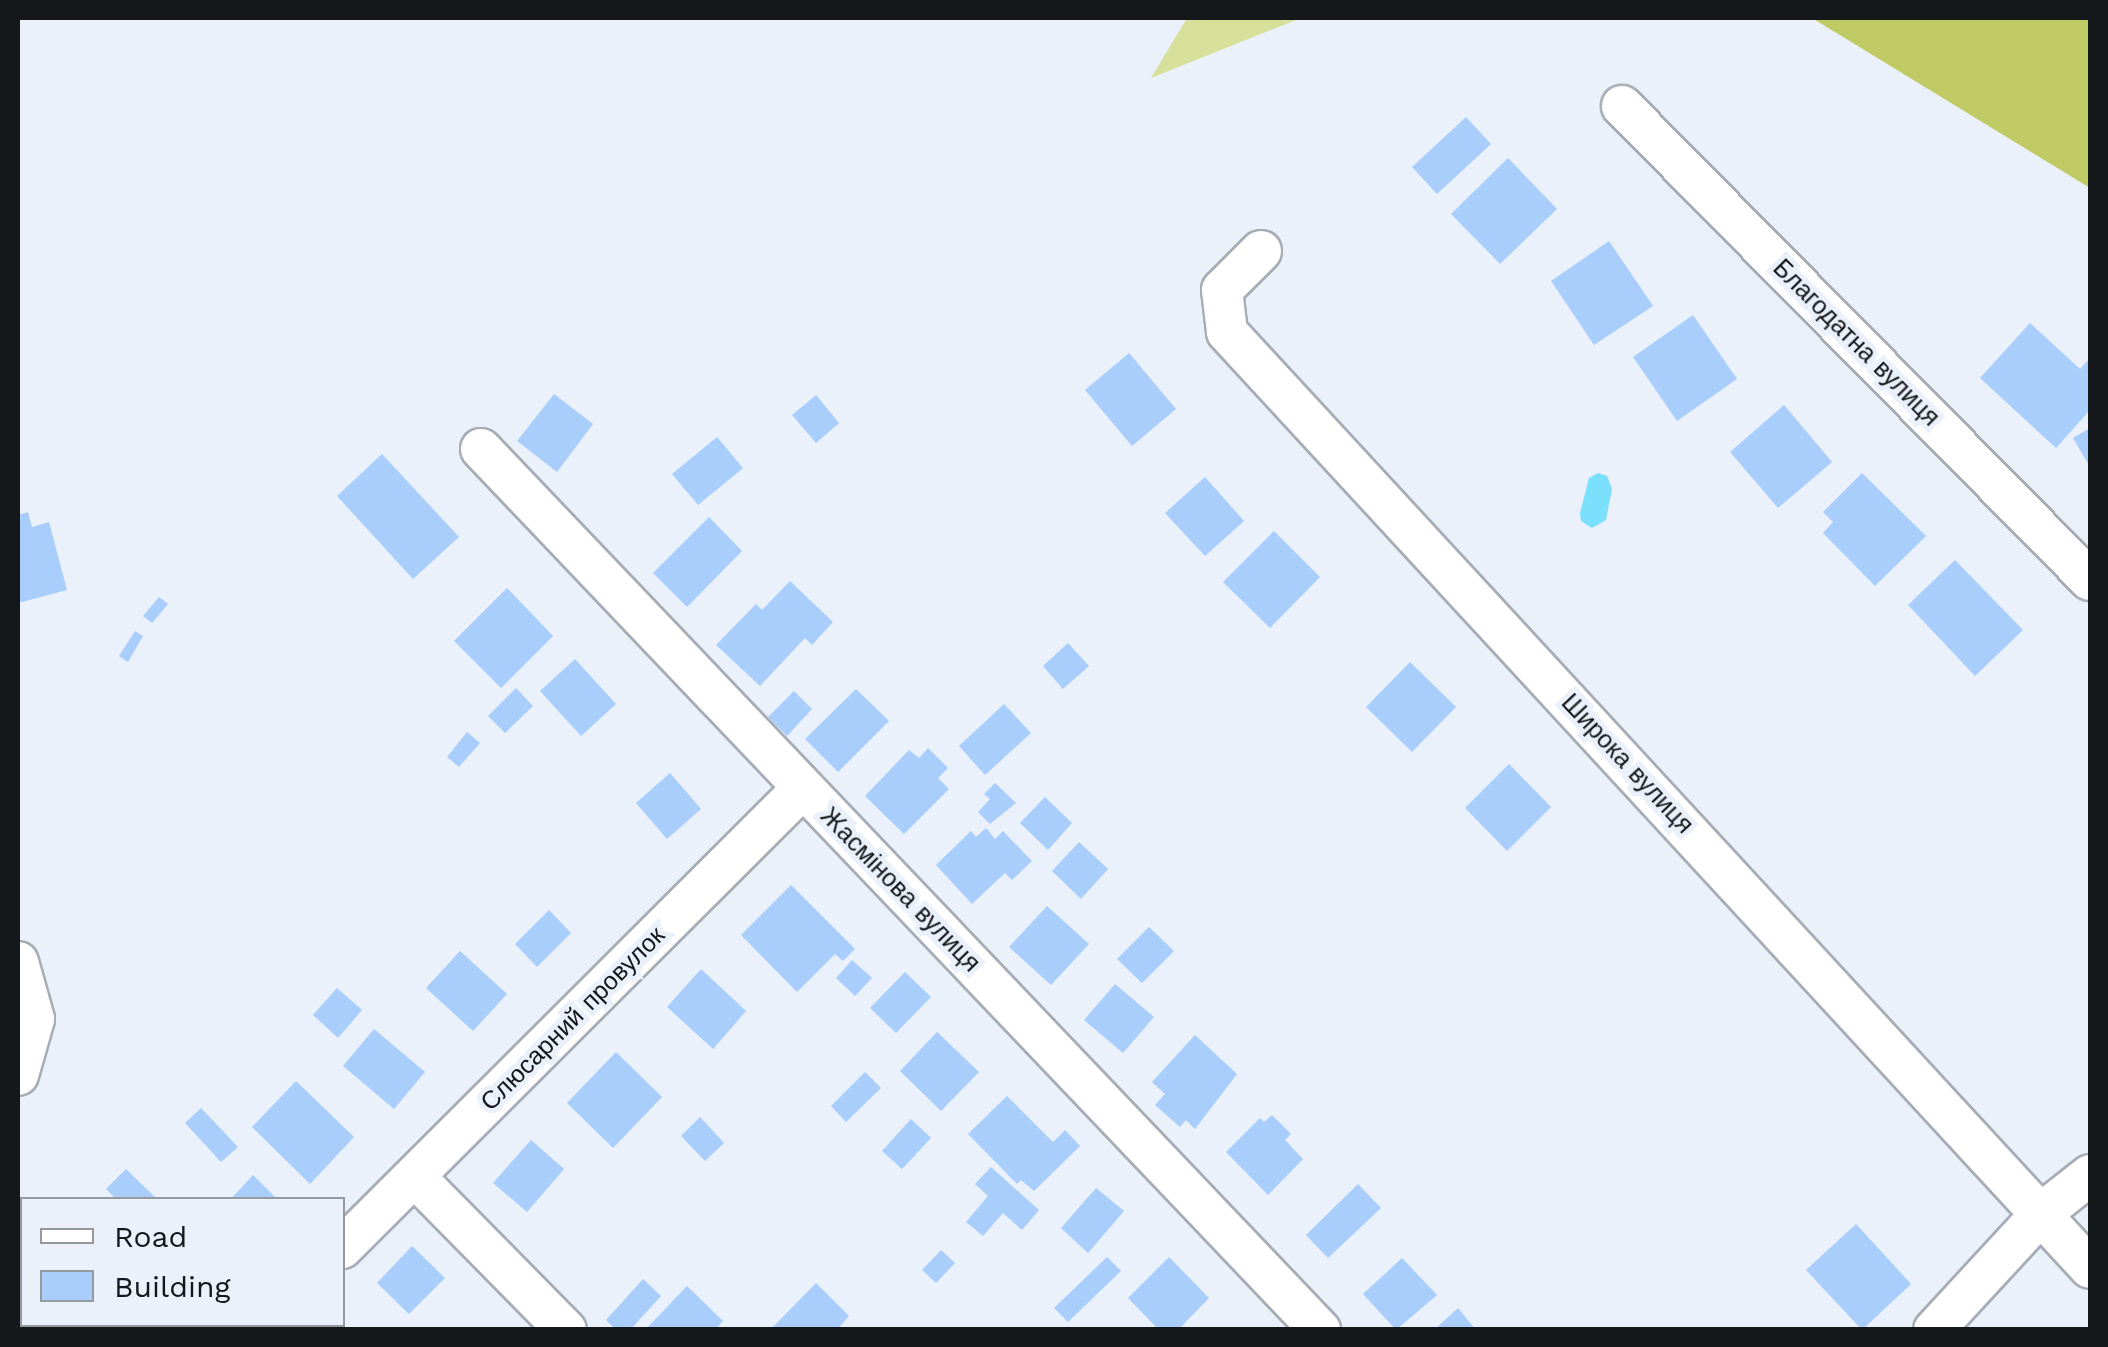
<!DOCTYPE html>
<meta charset="utf-8">
<style>
body{margin:0}
#map{position:relative;width:2108px;height:1347px;overflow:hidden;background:#eaf1fa;font-family:"Work Sans",sans-serif}
div>[style]{position:absolute}
[style*='--x']{left:calc(var(--x)*1px);top:calc(var(--y)*1px);width:calc(var(--w)*1px);rotate:calc(var(--a)*1deg)}
.green>*{inset:0;background:#d7e09a}
.forest>*{inset:0;background:#c0ca64}
.water>*{inset:0;background:#7be0fc}
.building>*{inset:0;background:#a9cefc}
.roads{filter:drop-shadow(2px 0 #a6adb5) drop-shadow(-2px 0 #a6adb5) drop-shadow(0 2px #a6adb5) drop-shadow(0 -2px #a6adb5)}
.minor>*{height:40px;margin:-20px;padding:0 20px;transform-origin:20px;border-radius:20px;background:#fff}
span{translate:-50% -50%;white-space:nowrap;text-align:center;line-height:1.15;-webkit-text-stroke:10px #eaf1fa;paint-order:stroke}
.street-label{font-size:25px;color:#15181b}
.frame{position:absolute;inset:0;border:20px solid #15181b;pointer-events:none}
.legend{position:absolute;left:20px;top:1197px;width:325px;height:130px;box-sizing:border-box;background:#eaf1fa;border:2px solid #959aa1;margin:0;padding:12px 18px;list-style:none;font-size:30px;color:#15181b}
.legend li{display:flex;align-items:center;gap:20px;height:50px}
.legend b{width:50px;border:2px solid #959aa1}
</style>
<div id="map">
<div class="green">
<div style="clip-path:polygon(1187px 18px,1301px 18px,1151px 78px)"></div>
</div>
<div class="forest">
<div style="clip-path:polygon(1812px 18px,2090px 18px,2090px 188px)"></div>
</div>
<div class="water">
<div style="clip-path:polygon(1598px 473px,1607px 476px,1612px 489px,1606px 520px,1592px 528px,1581px 521px,1580px 513px,1589px 478px)"></div>
</div>
<div class="building">
<div style="clip-path:polygon(1466px 117px,1491px 144px,1437px 194px,1412px 167px)"></div>
<div style="clip-path:polygon(1508px 158px,1557px 209px,1500px 264px,1451px 214px)"></div>
<div style="clip-path:polygon(1609px 241px,1653px 306px,1594px 345px,1551px 281px)"></div>
<div style="clip-path:polygon(1693px 315px,1737px 379px,1677px 421px,1633px 357px)"></div>
<div style="clip-path:polygon(2030px 323px,2080px 369px,2090px 358px,2090px 410px,2056px 448px,1980px 378px)"></div>
<div style="clip-path:polygon(1129px 353px,1176px 409px,1132px 446px,1085px 390px)"></div>
<div style="clip-path:polygon(554px 394px,593px 424px,557px 472px,517px 441px)"></div>
<div style="clip-path:polygon(816px 395px,839px 423px,816px 443px,792px 415px)"></div>
<div style="clip-path:polygon(1784px 405px,1832px 462px,1778px 508px,1730px 452px)"></div>
<div style="clip-path:polygon(2090px 428px,2090px 467px,2073px 438px)"></div>
<div style="clip-path:polygon(717px 437px,743px 468px,698px 505px,672px 474px)"></div>
<div style="clip-path:polygon(382px 454px,459px 537px,413px 579px,337px 496px)"></div>
<div style="clip-path:polygon(1862px 473px,1926px 536px,1875px 586px,1823px 533px,1833px 522px,1823px 512px)"></div>
<div style="clip-path:polygon(1205px 477px,1244px 521px,1205px 556px,1165px 513px)"></div>
<div style="clip-path:polygon(28px 512px,32px 527px,49px 522px,67px 590px,18px 603px,18px 515px)"></div>
<div style="clip-path:polygon(709px 517px,742px 551px,687px 607px,653px 573px)"></div>
<div style="clip-path:polygon(1274px 531px,1320px 577px,1270px 628px,1223px 582px)"></div>
<div style="clip-path:polygon(1955px 560px,2023px 630px,1975px 676px,1908px 605px)"></div>
<div style="clip-path:polygon(790px 581px,833px 622px,812px 645px,805px 638px,760px 686px,716px 645px,756px 604px,762px 610px)"></div>
<div style="clip-path:polygon(507px 588px,553px 636px,501px 688px,454px 641px)"></div>
<div style="clip-path:polygon(159px 597px,168px 604px,152px 623px,143px 616px)"></div>
<div style="clip-path:polygon(135px 631px,143px 636px,128px 662px,119px 656px)"></div>
<div style="clip-path:polygon(1068px 643px,1089px 666px,1063px 689px,1043px 666px)"></div>
<div style="clip-path:polygon(575px 659px,616px 704px,581px 736px,540px 691px)"></div>
<div style="clip-path:polygon(1410px 662px,1456px 707px,1412px 752px,1366px 707px)"></div>
<div style="clip-path:polygon(516px 688px,533px 706px,505px 733px,488px 716px)"></div>
<div style="clip-path:polygon(856px 689px,889px 721px,838px 772px,805px 739px)"></div>
<div style="clip-path:polygon(794px 691px,812px 709px,787px 736px,768px 717px)"></div>
<div style="clip-path:polygon(1004px 704px,1031px 733px,985px 775px,959px 746px)"></div>
<div style="clip-path:polygon(467px 732px,480px 743px,459px 767px,447px 757px)"></div>
<div style="clip-path:polygon(928px 748px,948px 768px,938px 778px,949px 789px,904px 834px,865px 796px,909px 750px,919px 758px)"></div>
<div style="clip-path:polygon(1509px 764px,1551px 807px,1507px 851px,1465px 808px)"></div>
<div style="clip-path:polygon(670px 773px,701px 809px,667px 839px,636px 803px)"></div>
<div style="clip-path:polygon(995px 783px,1016px 803px,990px 824px,978px 812px,990px 799px,984px 794px)"></div>
<div style="clip-path:polygon(1045px 797px,1072px 823px,1048px 850px,1020px 823px)"></div>
<div style="clip-path:polygon(986px 828px,995px 839px,1003px 831px,1032px 861px,1012px 880px,1005px 873px,972px 904px,936px 865px,971px 831px,976px 837px)"></div>
<div style="clip-path:polygon(1079px 842px,1108px 869px,1081px 899px,1052px 871px)"></div>
<div style="clip-path:polygon(791px 885px,855px 949px,843px 961px,835px 954px,797px 992px,741px 935px)"></div>
<div style="clip-path:polygon(1047px 906px,1089px 944px,1051px 985px,1009px 947px)"></div>
<div style="clip-path:polygon(549px 910px,571px 933px,537px 967px,515px 944px)"></div>
<div style="clip-path:polygon(1149px 927px,1174px 951px,1142px 983px,1117px 959px)"></div>
<div style="clip-path:polygon(460px 951px,507px 994px,473px 1031px,426px 988px)"></div>
<div style="clip-path:polygon(852px 960px,872px 978px,855px 996px,836px 978px)"></div>
<div style="clip-path:polygon(701px 969px,746px 1011px,713px 1049px,667px 1007px)"></div>
<div style="clip-path:polygon(905px 972px,931px 997px,896px 1033px,870px 1008px)"></div>
<div style="clip-path:polygon(1115px 984px,1154px 1017px,1123px 1053px,1084px 1020px)"></div>
<div style="clip-path:polygon(337px 988px,362px 1010px,338px 1038px,313px 1015px)"></div>
<div style="clip-path:polygon(374px 1029px,425px 1072px,394px 1109px,343px 1066px)"></div>
<div style="clip-path:polygon(937px 1032px,979px 1072px,941px 1111px,900px 1071px)"></div>
<div style="clip-path:polygon(1195px 1035px,1237px 1074px,1195px 1129px,1186px 1120px,1180px 1127px,1155px 1105px,1165px 1094px,1152px 1082px)"></div>
<div style="clip-path:polygon(616px 1052px,662px 1097px,613px 1148px,567px 1103px)"></div>
<div style="clip-path:polygon(865px 1072px,881px 1088px,846px 1122px,831px 1106px)"></div>
<div style="clip-path:polygon(296px 1081px,354px 1137px,310px 1184px,252px 1127px)"></div>
<div style="clip-path:polygon(1007px 1096px,1053px 1142px,1065px 1130px,1080px 1146px,1034px 1191px,1021px 1180px,1017px 1184px,968px 1134px)"></div>
<div style="clip-path:polygon(201px 1108px,238px 1147px,221px 1162px,185px 1123px)"></div>
<div style="clip-path:polygon(1272px 1115px,1291px 1134px,1285px 1140px,1303px 1159px,1268px 1195px,1226px 1152px,1260px 1118px,1264px 1122px)"></div>
<div style="clip-path:polygon(700px 1117px,724px 1143px,705px 1161px,681px 1136px)"></div>
<div style="clip-path:polygon(911px 1119px,931px 1138px,902px 1169px,882px 1151px)"></div>
<div style="clip-path:polygon(531px 1140px,564px 1169px,527px 1212px,493px 1183px)"></div>
<div style="clip-path:polygon(991px 1167px,1039px 1210px,1022px 1230px,1003px 1213px,983px 1236px,966px 1222px,988px 1196px,975px 1184px)"></div>
<div style="clip-path:polygon(126px 1169px,158px 1200px,117px 1200px,106px 1189px)"></div>
<div style="clip-path:polygon(253px 1175px,278px 1200px,230px 1200px)"></div>
<div style="clip-path:polygon(1358px 1184px,1381px 1208px,1328px 1258px,1306px 1235px)"></div>
<div style="clip-path:polygon(1096px 1188px,1124px 1211px,1088px 1253px,1061px 1228px)"></div>
<div style="clip-path:polygon(1856px 1224px,1911px 1284px,1862px 1330px,1806px 1270px)"></div>
<div style="clip-path:polygon(412px 1246px,445px 1278px,409px 1314px,377px 1283px)"></div>
<div style="clip-path:polygon(941px 1250px,955px 1263px,936px 1283px,922px 1270px)"></div>
<div style="clip-path:polygon(1107px 1257px,1121px 1271px,1068px 1322px,1054px 1308px)"></div>
<div style="clip-path:polygon(1169px 1257px,1209px 1298px,1178px 1330px,1159px 1330px,1128px 1298px)"></div>
<div style="clip-path:polygon(1402px 1258px,1437px 1295px,1396px 1330px,1363px 1294px)"></div>
<div style="clip-path:polygon(643px 1279px,661px 1296px,630px 1330px,616px 1330px,606px 1320px)"></div>
<div style="clip-path:polygon(816px 1283px,849px 1316px,837px 1330px,770px 1330px)"></div>
<div style="clip-path:polygon(687px 1286px,723px 1321px,715px 1330px,645px 1330px)"></div>
<div style="clip-path:polygon(1458px 1308px,1476px 1330px,1434px 1330px)"></div>
</div>
<div class="roads">
<div class="minor">
<div style="--x:1622;--y:106;--w:666;--a:45.36"></div>
<div style="--x:1261;--y:251;--w:55;--a:135"></div>
<div style="--x:1222;--y:290;--w:42;--a:83.2"></div>
<div style="--x:1227;--y:332;--w:1273;--a:47.32"></div>
<div style="--x:481;--y:449;--w:1217;--a:46.4"></div>
<div style="--x:18;--y:962;--w:59;--a:74.3"></div>
<div style="--x:34;--y:1019;--w:58;--a:105.9"></div>
<div style="--x:415;--y:1177;--w:215;--a:45.4"></div>
<div style="--x:342;--y:1248;--w:651;--a:-44.94"></div>
<div style="--x:258;--y:1330;--w:8;--a:-50"></div>
<div style="--x:1934;--y:1330;--w:159;--a:-47.3"></div>
<div style="--x:2042;--y:1213;--w:61;--a:-38.4"></div>
</div>
</div>
<div class="street-label">
<span style="left:1856px;top:343px;rotate:45deg">Благодатна вулиця</span>
<span style="left:1627px;top:764px;rotate:47deg">Широка вулиця</span>
<span style="left:900px;top:890px;rotate:46deg">Жасмінова вулиця</span>
<span style="left:573px;top:1019px;rotate:-45deg">Слюсарний провулок</span>
</div>
<div class="frame"></div>
<ul class="legend">
<li><b style="height:12px;background:#fff"></b>Road</li>
<li><b style="height:28px;background:#a9cefc"></b>Building</li>
</ul>
</div>
